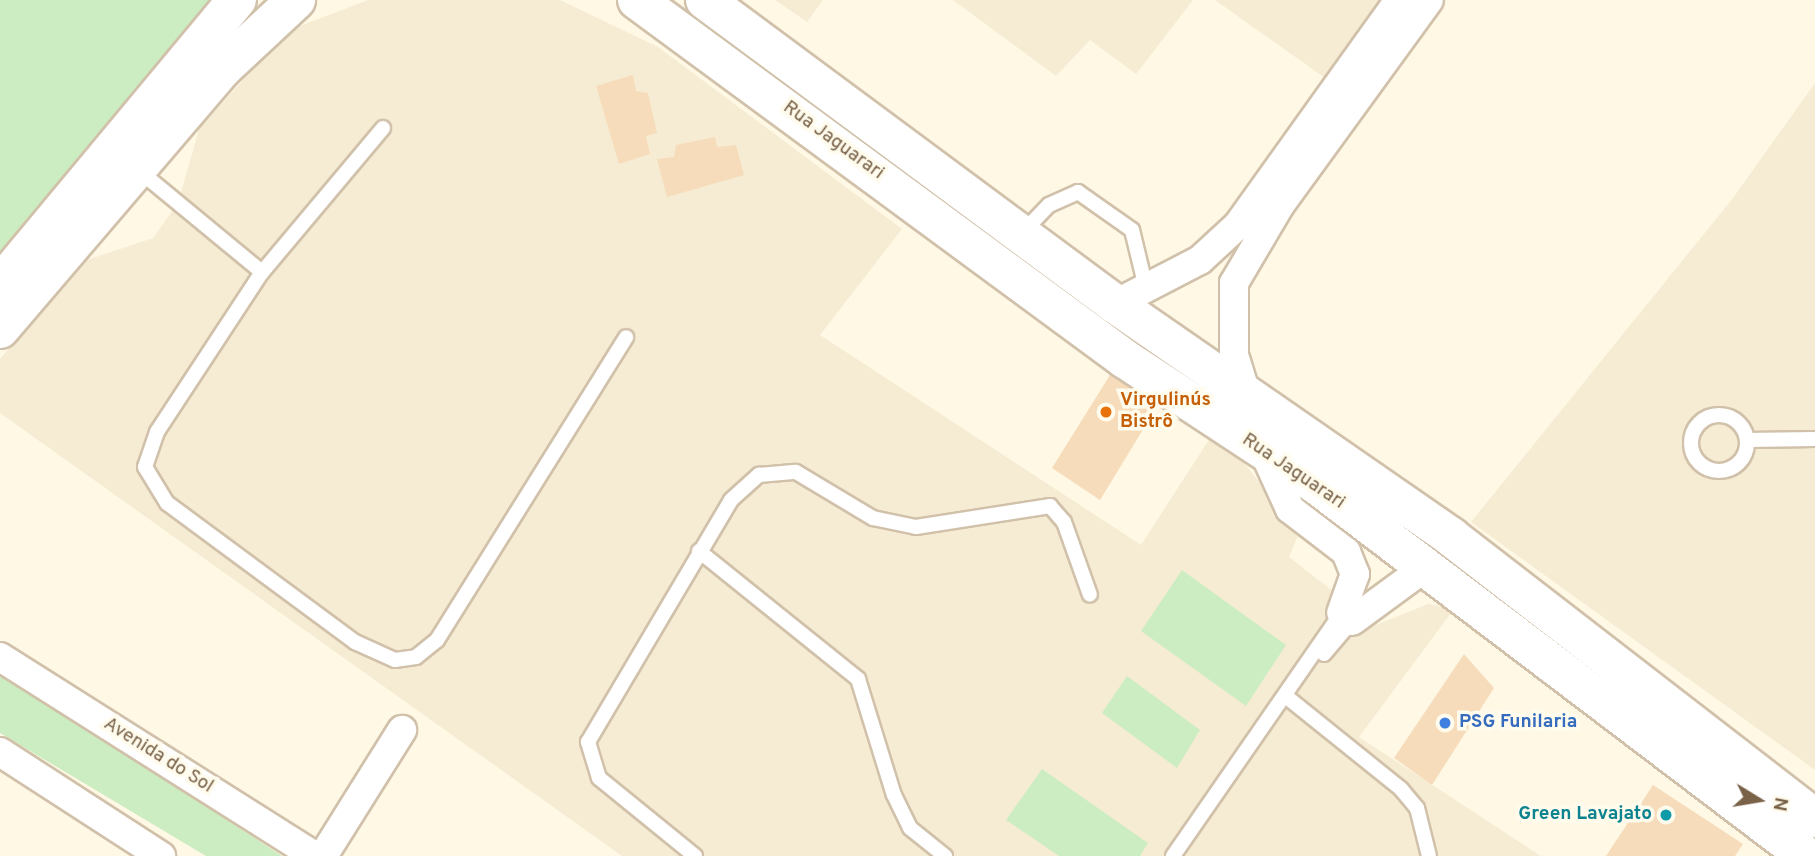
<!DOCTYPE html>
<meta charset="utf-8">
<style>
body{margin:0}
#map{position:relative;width:1815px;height:856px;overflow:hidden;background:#fef8e5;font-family:Overpass,sans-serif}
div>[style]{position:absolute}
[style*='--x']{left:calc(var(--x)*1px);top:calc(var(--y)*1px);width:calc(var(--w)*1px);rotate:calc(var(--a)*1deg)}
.residential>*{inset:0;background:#f6ecd3}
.green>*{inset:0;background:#ccedc2}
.building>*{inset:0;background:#f6dcba}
.roads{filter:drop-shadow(2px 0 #d1c1aa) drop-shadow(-2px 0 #d1c1aa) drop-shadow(0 2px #d1c1aa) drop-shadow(0 -2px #d1c1aa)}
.service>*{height:14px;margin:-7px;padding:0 7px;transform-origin:7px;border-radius:7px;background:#fff}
.service>.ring{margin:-7px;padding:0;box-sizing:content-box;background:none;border:14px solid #fff;border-radius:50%}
.minor>*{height:28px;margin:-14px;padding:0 14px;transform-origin:14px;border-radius:14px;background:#fff}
.secondary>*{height:38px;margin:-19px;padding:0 19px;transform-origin:19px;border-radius:19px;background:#fff}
.dots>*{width:19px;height:19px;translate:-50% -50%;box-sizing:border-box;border:4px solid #fffbed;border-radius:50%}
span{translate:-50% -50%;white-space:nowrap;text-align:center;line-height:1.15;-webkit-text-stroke:7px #fffbed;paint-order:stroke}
.street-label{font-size:19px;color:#796248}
.food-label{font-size:19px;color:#c56008;font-weight:700}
.left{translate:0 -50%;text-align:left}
.shop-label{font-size:19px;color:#366cbe;font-weight:700}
.culture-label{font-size:19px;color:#0d838f;font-weight:700}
.right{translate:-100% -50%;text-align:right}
.north{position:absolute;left:1724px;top:765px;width:70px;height:70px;-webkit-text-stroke:5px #fffbed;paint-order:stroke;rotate:101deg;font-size:19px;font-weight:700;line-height:28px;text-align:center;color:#796248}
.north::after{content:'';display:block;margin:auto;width:24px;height:32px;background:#796248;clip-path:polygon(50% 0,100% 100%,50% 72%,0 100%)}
</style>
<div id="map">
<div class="residential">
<div style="clip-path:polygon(368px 0,560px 0,658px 47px,902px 229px,820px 335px,1141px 545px,1212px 435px,1241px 459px,1299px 533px,1289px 557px,1376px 625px,1428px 604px,1454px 609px,1359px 737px,1541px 856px,622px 856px,0 413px,0 359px,84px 261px,153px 238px,178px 203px,199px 129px,287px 31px)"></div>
<div style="clip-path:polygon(775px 0,823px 0,807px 22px)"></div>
<div style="clip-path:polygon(953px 0,1193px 0,1136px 74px,1090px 40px,1056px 76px)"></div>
<div style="clip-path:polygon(1215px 0,1396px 0,1335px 85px)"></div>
<div style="clip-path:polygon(1815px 83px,1815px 770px,1471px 522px,1733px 198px)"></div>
</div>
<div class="green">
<div style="clip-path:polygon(0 0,220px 0,0 260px)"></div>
<div style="clip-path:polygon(1182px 570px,1286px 645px,1246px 706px,1141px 631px)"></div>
<div style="clip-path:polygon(0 672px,282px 856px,206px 856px,0 733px)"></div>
<div style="clip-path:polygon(1127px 676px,1200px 730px,1177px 768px,1102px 713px)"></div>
<div style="clip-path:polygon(1042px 769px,1148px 843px,1140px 856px,1059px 856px,1006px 820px)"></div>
</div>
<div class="building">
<div style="clip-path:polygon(633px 75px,636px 91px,648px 93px,657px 133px,646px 136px,650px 154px,619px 164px,596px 86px)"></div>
<div style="clip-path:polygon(715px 137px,717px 147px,736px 145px,744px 175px,667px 197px,657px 159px,674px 157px,676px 145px)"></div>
<div style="clip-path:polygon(1110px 375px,1158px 405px,1100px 500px,1052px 468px)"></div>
<div style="clip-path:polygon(1464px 654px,1494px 688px,1432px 785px,1394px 758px)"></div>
<div style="clip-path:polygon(1653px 785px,1743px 844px,1735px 856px,1606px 856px)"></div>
</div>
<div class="roads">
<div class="service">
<div style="--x:383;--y:128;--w:188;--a:130"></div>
<div style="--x:262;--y:272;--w:191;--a:123.3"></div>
<div style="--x:157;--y:432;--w:37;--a:109"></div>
<div style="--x:145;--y:467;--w:42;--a:58.6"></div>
<div style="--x:167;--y:503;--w:234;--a:36.5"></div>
<div style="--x:355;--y:642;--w:44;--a:24.2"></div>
<div style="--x:395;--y:660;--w:21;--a:-8"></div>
<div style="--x:416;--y:657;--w:27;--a:-39"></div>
<div style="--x:437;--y:640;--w:357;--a:-58"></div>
<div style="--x:137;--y:169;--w:162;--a:39.5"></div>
<div style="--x:1021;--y:234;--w:40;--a:-46"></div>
<div style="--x:1049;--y:205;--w:32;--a:-24"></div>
<div style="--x:1078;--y:192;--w:66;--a:35.1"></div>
<div style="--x:1132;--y:230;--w:60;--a:76.4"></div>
<div class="ring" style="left:1691px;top:415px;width:42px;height:42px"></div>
<div style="--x:1747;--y:440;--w:68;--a:-0.8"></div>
<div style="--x:699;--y:551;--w:204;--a:38.8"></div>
<div style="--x:858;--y:679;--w:121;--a:72.8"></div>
<div style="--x:894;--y:795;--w:37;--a:64"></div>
<div style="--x:910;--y:828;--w:45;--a:38.7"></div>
<div style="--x:1324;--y:654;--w:43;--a:-49.7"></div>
<div style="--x:1288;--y:698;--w:145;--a:38.8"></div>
<div style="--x:1401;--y:789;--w:25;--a:50"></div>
<div style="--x:1417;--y:808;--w:49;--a:76"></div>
<div style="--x:695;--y:856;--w:124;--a:-140.9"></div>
<div style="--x:599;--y:778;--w:38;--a:-107"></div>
<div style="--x:588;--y:742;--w:281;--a:-59.4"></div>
<div style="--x:731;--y:500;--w:38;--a:-42"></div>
<div style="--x:759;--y:475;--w:37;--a:-5"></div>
<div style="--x:796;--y:472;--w:90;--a:30.9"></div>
<div style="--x:873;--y:518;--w:44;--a:11.8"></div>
<div style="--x:916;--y:527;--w:136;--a:-8.9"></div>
<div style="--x:1050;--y:506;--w:21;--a:49"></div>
<div style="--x:1064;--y:522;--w:77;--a:70.4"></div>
<div style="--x:1173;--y:856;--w:295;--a:-55.3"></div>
</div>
<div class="minor">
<div style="--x:1115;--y:304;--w:96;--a:-27.4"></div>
<div style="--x:1200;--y:260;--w:52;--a:-42.6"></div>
<div style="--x:1238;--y:225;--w:277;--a:-54.4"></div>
<div style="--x:1247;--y:397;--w:44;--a:-107.2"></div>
<div style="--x:1234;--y:355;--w:72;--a:-90"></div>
<div style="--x:1234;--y:283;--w:91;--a:-59.5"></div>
<div style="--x:1280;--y:205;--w:253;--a:-54"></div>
<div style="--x:1263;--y:450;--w:65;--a:65.4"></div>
<div style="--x:1290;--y:509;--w:71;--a:37.5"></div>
<div style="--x:1346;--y:552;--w:24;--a:68"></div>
<div style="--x:1355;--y:574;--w:41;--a:109.7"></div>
<div style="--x:1352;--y:621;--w:93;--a:-36.3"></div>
<div style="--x:0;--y:657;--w:373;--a:32.3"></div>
<div style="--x:0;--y:752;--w:192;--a:32.9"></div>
<div style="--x:323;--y:856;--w:149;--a:-57.9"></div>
</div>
<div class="secondary">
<div style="--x:637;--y:0;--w:606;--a:36.34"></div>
<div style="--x:1125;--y:359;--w:231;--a:33.3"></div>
<div style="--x:1318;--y:486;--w:612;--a:37.17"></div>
<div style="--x:705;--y:0;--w:510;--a:36.56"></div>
<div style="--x:1115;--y:304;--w:409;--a:34.7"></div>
<div style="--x:1451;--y:537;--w:460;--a:37.7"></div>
<div style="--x:0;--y:285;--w:371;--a:-50.3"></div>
<div style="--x:0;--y:329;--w:343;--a:-49.5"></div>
<div style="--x:223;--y:68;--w:100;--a:-43"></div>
</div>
</div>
<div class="dots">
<div style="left:1106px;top:412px;background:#e8710a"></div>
<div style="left:1445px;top:723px;background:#3f7fe0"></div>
<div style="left:1666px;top:815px;background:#0f9aa8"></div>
</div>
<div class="street-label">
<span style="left:833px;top:141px;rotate:36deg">Rua Jaguarari</span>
<span style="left:1293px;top:472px;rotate:34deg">Rua Jaguarari</span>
<span style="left:158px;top:756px;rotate:32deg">Avenida do Sol</span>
</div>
<div class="food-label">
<span class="left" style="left:1120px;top:412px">Virgulinu´s<br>Bistrô</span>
</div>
<div class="shop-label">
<span class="left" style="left:1459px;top:723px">PSG Funilaria</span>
</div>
<div class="culture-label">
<span class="right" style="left:1652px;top:815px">Green Lavajato</span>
</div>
<div class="north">N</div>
</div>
